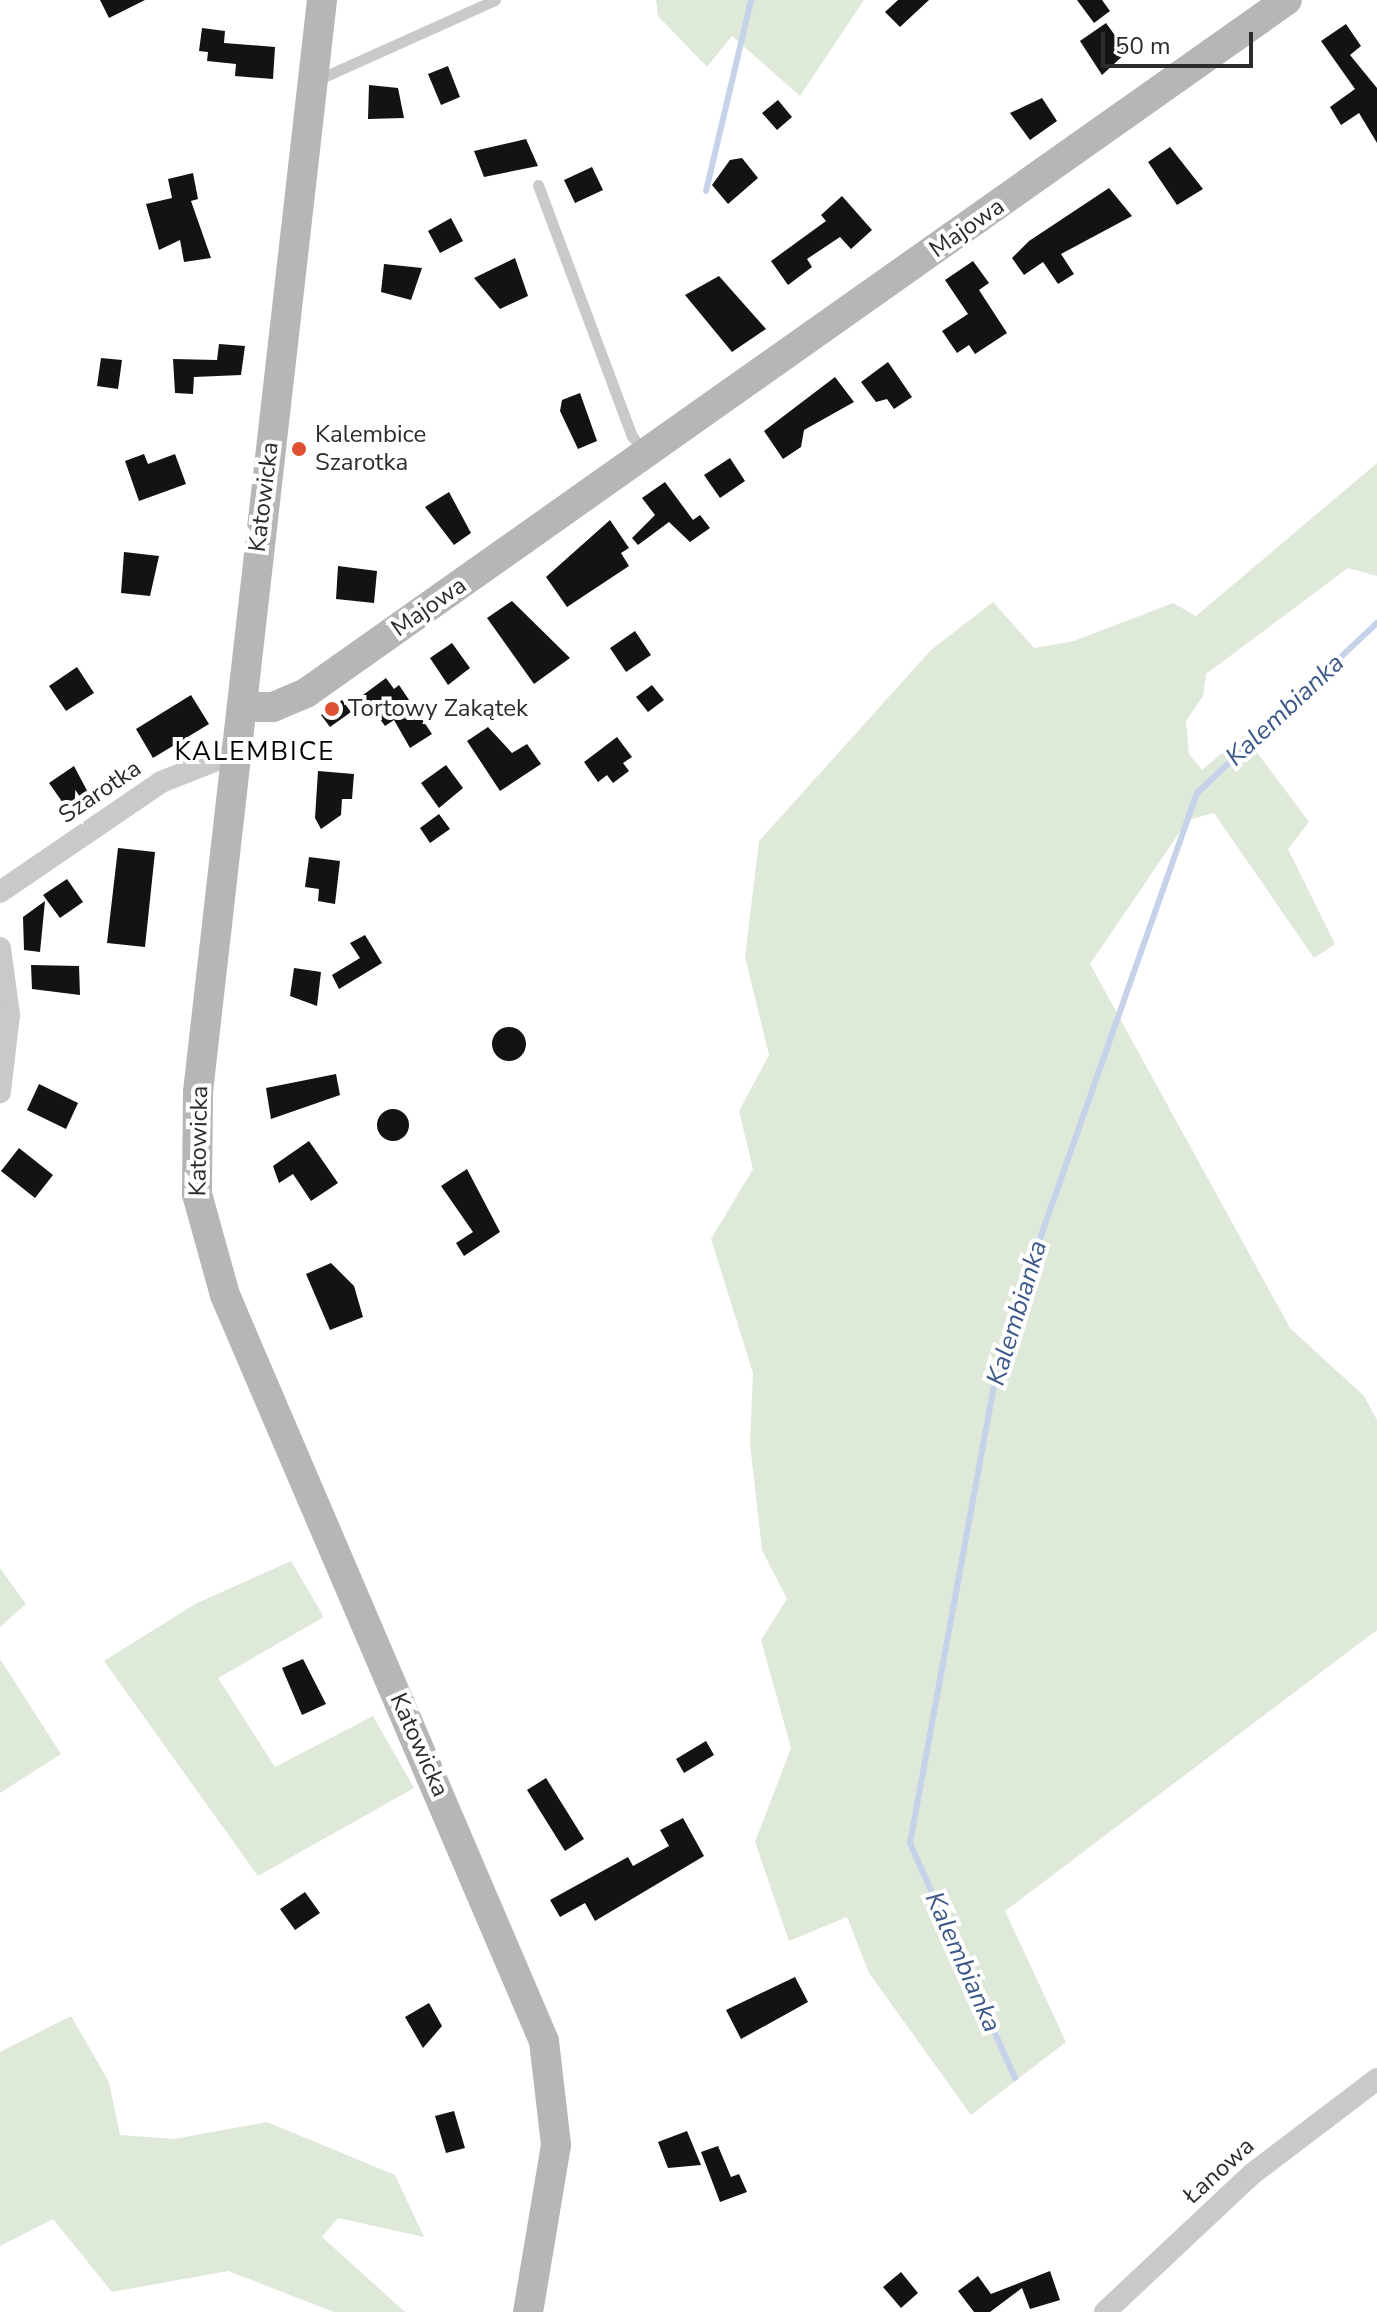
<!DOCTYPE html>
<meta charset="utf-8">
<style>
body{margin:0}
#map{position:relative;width:1377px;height:2312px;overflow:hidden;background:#fff;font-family:"Nunito Sans",sans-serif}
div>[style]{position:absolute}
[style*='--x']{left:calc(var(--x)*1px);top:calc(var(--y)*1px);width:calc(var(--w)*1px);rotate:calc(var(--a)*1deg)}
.green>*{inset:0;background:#dee9d9}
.stream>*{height:6px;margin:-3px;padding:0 3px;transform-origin:3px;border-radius:3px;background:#c5d2e9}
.building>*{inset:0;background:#131313}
.round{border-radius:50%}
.lane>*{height:11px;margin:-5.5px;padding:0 5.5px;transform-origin:5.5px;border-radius:5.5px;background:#c9c9c9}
.street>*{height:22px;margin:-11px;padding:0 11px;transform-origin:11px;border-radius:11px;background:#c9c9c9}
.secondary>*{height:30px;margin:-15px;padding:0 15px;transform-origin:15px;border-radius:15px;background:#b6b6b6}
.dots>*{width:22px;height:22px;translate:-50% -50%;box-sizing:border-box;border:4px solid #fff;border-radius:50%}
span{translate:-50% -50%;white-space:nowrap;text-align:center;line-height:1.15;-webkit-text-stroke:8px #fff;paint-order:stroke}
.street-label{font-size:24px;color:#2c2c2c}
.poi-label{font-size:24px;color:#2c2c2c}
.left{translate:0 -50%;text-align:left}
.water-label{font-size:26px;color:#3d598a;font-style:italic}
.neighbourhood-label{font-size:26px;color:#000;letter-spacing:2px}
.scale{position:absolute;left:1101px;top:32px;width:152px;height:36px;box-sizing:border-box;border:4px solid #2c2c2c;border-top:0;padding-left:10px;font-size:24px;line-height:28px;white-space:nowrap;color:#2c2c2c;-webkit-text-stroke:6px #fff;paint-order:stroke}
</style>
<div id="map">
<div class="green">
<div style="clip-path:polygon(656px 0,864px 0,800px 96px,732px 36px,707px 67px,658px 16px)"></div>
<div style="clip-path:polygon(1377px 463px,1377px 576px,1348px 568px,1206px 674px,1203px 696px,1186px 721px,1189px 754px,1202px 770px,1244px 735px,1309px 822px,1288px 849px,1335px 944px,1314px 958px,1214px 813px,1188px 820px,1090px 964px,1290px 1328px,1364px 1396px,1377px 1420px,1377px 1630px,1005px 1911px,1066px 2042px,971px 2115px,869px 1973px,847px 1917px,789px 1941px,755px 1842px,791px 1748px,761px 1640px,787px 1599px,762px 1550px,750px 1444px,753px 1373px,711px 1239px,753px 1169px,739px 1111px,769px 1055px,745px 957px,759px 841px,931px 650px,993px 602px,1034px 648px,1074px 641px,1173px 603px,1196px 616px)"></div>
<div style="clip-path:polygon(291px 1561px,324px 1617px,218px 1678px,275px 1767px,373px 1716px,414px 1788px,258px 1876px,104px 1661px,195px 1604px)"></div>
<div style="clip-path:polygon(0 1568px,26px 1604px,0 1627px)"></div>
<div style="clip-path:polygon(0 1659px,61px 1754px,0 1793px)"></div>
<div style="clip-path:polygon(71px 2016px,109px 2082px,120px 2135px,174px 2139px,267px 2122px,395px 2175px,424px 2237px,338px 2218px,322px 2237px,405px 2312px,334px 2312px,228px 2271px,112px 2292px,53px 2219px,0 2246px,0 2052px)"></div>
</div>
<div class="stream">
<div style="--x:706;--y:191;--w:196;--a:-76.7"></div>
<div style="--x:1015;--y:2078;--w:257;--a:-114.1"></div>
<div style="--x:910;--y:1843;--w:499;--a:-79.6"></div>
<div style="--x:1000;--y:1352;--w:593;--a:-70.59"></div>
<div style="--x:1197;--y:793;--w:248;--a:-43.4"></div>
</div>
<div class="building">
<div style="clip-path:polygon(100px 0,145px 0,109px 18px)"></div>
<div style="clip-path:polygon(898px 0,929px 0,900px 27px,885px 12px)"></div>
<div style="clip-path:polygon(1077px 0,1102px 0,1110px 11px,1094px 23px)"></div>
<div style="clip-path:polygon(1106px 23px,1127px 52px,1102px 75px,1080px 41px)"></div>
<div style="clip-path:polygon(1346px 24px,1361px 46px,1350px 55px,1377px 88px,1377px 143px,1359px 113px,1341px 125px,1330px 107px,1355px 89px,1321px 41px)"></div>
<div style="clip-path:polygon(202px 28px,225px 31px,224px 43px,275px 47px,273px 79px,235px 76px,236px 64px,207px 61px,208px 52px,199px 51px)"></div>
<div style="clip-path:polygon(448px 66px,460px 97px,441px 105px,428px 74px)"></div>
<div style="clip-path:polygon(369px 85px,398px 88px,404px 118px,368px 119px)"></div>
<div style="clip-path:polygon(1042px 98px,1057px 121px,1030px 140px,1010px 113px)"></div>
<div style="clip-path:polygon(778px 100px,792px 117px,777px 130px,762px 113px)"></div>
<div style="clip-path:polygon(526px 139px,538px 166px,484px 177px,474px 151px)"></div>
<div style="clip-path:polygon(1170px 147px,1203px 189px,1177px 205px,1148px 162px)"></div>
<div style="clip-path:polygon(742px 158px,758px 178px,728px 204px,712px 185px,730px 160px)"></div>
<div style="clip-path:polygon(592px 167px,603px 190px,575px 203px,564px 180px)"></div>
<div style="clip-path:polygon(193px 173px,198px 199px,191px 201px,211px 258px,184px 262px,180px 240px,159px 250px,146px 204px,172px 198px,168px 179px)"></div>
<div style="clip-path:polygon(1109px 188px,1132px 216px,1061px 254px,1074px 274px,1058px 284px,1043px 262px,1024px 275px,1012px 258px,1029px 241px)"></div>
<div style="clip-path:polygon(842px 196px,872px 230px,851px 249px,840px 237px,807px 259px,812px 267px,788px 285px,771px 261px,826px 221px,821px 215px)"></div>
<div style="clip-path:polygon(451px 218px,463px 241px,440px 253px,428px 231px)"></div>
<div style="clip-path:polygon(515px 258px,528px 296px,500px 309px,474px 278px)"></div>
<div style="clip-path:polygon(973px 261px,989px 283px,979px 290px,1007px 333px,975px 354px,969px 345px,957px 353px,942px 331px,968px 314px,945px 280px)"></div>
<div style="clip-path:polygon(384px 264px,422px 268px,411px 300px,381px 292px)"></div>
<div style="clip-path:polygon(719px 276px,766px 329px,732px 352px,685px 295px)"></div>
<div style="clip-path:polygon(219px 344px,245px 346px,241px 375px,194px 377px,193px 394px,175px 393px,173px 359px,217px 360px)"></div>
<div style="clip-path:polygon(101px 358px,122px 360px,118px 389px,97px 386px)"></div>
<div style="clip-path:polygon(888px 362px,912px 397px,894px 409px,887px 399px,876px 402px,861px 382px)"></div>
<div style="clip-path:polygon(835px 377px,854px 402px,804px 430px,801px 447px,783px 459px,764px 431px)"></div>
<div style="clip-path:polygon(580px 393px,597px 441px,578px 449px,560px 411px,562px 400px)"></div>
<div style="clip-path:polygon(144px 454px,148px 464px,175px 454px,186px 484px,139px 501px,125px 461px)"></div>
<div style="clip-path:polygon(730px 458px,745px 481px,720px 498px,704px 475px)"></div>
<div style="clip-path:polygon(665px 482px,693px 520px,700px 515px,710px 528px,690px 542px,669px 522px,638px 545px,632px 538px,655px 515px,642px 498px)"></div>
<div style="clip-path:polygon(449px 492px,471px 533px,454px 545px,425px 507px)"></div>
<div style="clip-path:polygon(610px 520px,629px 548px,621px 553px,629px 566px,567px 607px,546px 577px)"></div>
<div style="clip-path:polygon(124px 552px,159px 556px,150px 596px,121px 593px)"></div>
<div style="clip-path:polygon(338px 566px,377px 571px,374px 603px,336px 599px)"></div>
<div style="clip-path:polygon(512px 601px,570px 658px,534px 684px,487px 618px)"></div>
<div style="clip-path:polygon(635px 631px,651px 655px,626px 672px,610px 648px)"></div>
<div style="clip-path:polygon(452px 643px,470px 668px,448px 685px,430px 658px)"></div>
<div style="clip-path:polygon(77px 667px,94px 693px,66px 711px,49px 686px)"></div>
<div style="clip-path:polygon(386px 678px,394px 689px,399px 685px,432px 734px,410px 748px,394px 720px,385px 726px,363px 695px)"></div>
<div style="clip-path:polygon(652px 685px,664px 700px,648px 712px,636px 697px)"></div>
<div style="clip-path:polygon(191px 695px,209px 724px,153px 758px,136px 729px)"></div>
<div style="clip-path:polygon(342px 700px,351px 712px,330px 727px,321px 715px)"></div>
<div style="clip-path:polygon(488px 727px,512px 753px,527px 744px,541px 764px,500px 791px,467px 741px)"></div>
<div style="clip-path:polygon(617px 737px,632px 757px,623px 763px,629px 771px,613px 783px,607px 775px,598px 782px,584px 762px)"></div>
<div style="clip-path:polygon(446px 765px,463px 788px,439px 808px,421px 783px)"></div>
<div style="clip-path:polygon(74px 766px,92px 800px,70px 813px,49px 783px)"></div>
<div style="clip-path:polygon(318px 771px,354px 774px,352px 799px,342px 799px,341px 815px,321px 829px,315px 818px)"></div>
<div style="clip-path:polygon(439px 814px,450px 829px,430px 843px,420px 828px)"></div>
<div style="clip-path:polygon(118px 848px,155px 852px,145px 947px,107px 943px)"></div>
<div style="clip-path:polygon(309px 857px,340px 861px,335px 904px,318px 901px,319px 889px,305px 887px)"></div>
<div style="clip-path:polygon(67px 879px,83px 902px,60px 918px,43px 895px)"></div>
<div style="clip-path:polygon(45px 901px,40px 952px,24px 950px,23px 917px)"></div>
<div style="clip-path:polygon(365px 935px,382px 963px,339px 989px,332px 975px,360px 958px,350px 943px)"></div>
<div style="clip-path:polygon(31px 965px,79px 966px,80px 995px,32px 989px)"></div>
<div style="clip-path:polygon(294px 968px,321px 972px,317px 1006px,290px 996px)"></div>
<div class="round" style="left:492px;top:1027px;width:34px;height:34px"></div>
<div style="clip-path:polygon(336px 1074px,340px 1095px,271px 1119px,266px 1088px)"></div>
<div style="clip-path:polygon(39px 1084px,78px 1103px,66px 1129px,27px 1110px)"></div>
<div class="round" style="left:377px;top:1109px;width:32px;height:32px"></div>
<div style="clip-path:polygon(309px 1141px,338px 1183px,311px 1201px,293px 1174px,279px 1183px,273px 1166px)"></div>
<div style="clip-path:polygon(19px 1148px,53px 1175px,35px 1198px,1px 1171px)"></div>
<div style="clip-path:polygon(467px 1169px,500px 1232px,464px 1256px,456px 1243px,473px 1232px,441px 1186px)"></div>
<div style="clip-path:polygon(331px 1263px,354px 1286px,363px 1317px,330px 1330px,306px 1274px)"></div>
<div style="clip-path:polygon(303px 1659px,326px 1704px,302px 1715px,282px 1668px)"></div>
<div style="clip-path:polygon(706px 1741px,714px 1755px,684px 1773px,676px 1759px)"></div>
<div style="clip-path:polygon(546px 1778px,584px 1839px,565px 1851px,527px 1790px)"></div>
<div style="clip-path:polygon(683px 1818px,704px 1856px,595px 1921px,585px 1903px,560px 1917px,550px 1900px,628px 1857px,633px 1866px,669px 1846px,660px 1830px)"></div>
<div style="clip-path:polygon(305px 1892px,320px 1913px,295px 1930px,280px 1909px)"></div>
<div style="clip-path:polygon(795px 1977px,808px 2002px,741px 2039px,726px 2010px)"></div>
<div style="clip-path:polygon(429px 2003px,442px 2026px,423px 2048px,405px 2017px)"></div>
<div style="clip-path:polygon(454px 2111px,465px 2148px,446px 2153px,435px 2116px)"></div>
<div style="clip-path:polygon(687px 2131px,701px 2165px,668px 2168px,658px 2142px)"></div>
<div style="clip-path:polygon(718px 2146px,731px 2177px,739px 2174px,747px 2192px,720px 2202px,701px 2152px)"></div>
<div style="clip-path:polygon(1050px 2271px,1060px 2300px,1030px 2309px,1022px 2288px,990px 2312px,974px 2312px,958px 2291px,978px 2276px,991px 2294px)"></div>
<div style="clip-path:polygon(901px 2272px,918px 2293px,901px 2308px,883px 2287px)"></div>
</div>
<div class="lane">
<div style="--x:317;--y:80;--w:195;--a:-24.2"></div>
<div style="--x:538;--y:185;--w:268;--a:69.5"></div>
<div style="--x:632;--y:436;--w:21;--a:53"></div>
</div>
<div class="street">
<div style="--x:0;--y:892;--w:195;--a:-34.3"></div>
<div style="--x:161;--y:782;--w:82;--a:-21.5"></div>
<div style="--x:0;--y:948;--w:68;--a:82.3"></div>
<div style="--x:9;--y:1015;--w:78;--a:96.7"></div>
<div style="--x:1105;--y:2312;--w:202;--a:-43.2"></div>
<div style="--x:1252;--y:2174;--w:157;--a:-37.2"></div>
</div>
<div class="secondary">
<div style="--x:322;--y:0;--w:1099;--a:96.48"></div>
<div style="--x:198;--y:1092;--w:102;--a:90.6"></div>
<div style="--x:197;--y:1194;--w:105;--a:74.5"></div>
<div style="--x:225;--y:1295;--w:811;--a:66.85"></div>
<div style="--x:544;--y:2041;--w:105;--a:83.4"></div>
<div style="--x:556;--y:2145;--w:169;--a:99.5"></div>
<div style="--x:242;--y:707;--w:31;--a:0"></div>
<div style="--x:273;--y:707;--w:36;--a:-23"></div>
<div style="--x:306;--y:693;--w:1201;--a:-35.24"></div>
</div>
<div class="dots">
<div style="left:299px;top:449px;background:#df4f31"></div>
<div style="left:332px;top:709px;background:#df4f31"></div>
</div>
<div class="street-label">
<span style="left:967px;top:228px;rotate:-35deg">Majowa</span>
<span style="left:264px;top:497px;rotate:-83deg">Katowicka</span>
<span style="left:429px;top:607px;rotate:-35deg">Majowa</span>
<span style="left:100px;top:792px;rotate:-34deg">Szarotka</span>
<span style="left:199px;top:1141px;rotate:-89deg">Katowicka</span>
<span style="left:419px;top:1745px;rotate:66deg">Katowicka</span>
<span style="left:1219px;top:2171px;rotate:-42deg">Łanowa</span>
</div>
<div class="poi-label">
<span class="left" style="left:315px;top:449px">Kalembice<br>Szarotka</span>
<span class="left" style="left:348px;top:709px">Tortowy Zakątek</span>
</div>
<div class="water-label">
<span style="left:1285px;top:710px;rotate:-43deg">Kalembianka</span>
<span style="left:1017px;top:1313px;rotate:-73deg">Kalembianka</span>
<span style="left:963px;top:1962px;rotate:66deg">Kalembianka</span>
</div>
<div class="neighbourhood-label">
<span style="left:255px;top:752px">KALEMBICE</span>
</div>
<div class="scale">50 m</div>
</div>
